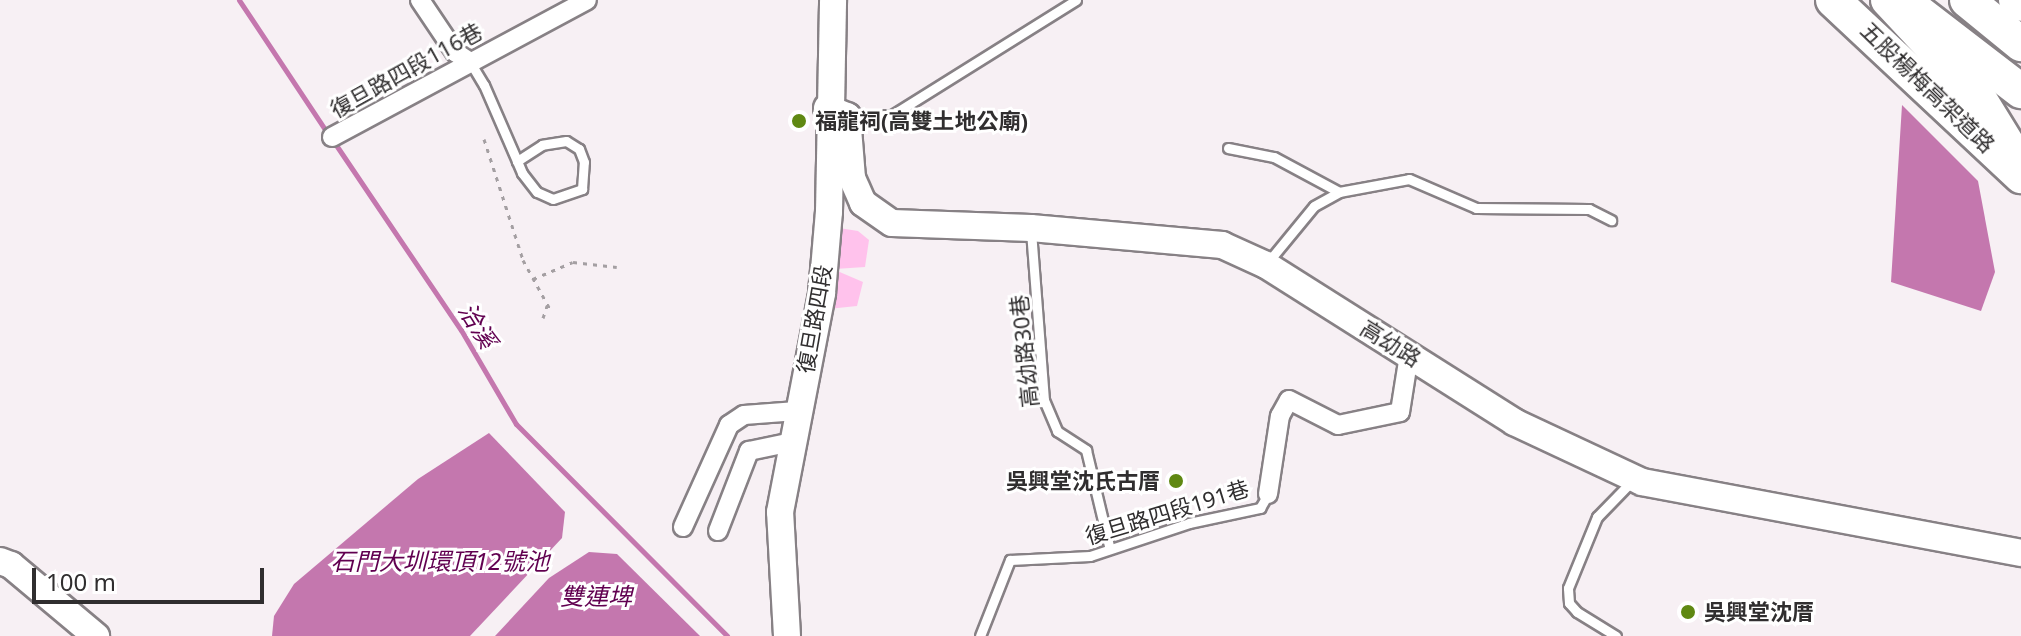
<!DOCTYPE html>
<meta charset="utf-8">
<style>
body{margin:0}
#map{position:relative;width:2021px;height:636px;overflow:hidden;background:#f7f0f4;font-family:"Noto Sans","Noto Sans TC",sans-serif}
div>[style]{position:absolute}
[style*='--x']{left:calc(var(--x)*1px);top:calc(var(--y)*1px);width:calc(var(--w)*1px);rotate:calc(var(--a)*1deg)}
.green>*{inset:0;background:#ffc2ec}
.water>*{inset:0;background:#c477ae}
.stream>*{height:5px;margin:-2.5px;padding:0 2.5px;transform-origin:2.5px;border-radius:2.5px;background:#c477ae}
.path>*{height:3px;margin-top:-1.5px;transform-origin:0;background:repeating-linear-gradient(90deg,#a49fa2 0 4px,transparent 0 10px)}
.roads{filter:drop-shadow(2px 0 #878185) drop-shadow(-2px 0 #878185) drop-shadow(0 2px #878185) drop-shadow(0 -2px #878185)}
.lane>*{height:9px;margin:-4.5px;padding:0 4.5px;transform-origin:4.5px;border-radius:4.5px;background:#fff}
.street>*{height:18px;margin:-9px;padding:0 9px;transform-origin:9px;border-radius:9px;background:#fff}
.secondary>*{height:26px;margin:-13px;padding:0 13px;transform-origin:13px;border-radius:13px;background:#fff}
.highway>*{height:34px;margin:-17px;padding:0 17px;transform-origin:17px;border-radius:17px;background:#fff}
.dots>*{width:22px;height:22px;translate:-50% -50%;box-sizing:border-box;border:4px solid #fff;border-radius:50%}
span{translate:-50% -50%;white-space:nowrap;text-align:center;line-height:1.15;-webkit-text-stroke:6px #fff;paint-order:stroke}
.street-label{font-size:22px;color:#302e2f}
.poi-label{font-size:22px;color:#302e2f;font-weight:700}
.left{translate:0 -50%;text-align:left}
.right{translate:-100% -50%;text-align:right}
.water-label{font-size:24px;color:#610050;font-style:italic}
.scale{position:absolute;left:32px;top:568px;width:232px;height:36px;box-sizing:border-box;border:4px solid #302e2f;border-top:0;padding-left:10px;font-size:24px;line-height:28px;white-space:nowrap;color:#302e2f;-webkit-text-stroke:6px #fff;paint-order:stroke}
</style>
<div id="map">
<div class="green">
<div style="clip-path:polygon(839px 228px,858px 231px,869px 240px,865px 267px,835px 269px)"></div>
<div style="clip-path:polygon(835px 270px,863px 282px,857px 306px,828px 309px)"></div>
</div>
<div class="water">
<div style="clip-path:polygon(1902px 105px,1978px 181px,1995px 272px,1981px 311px,1891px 282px)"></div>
<div style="clip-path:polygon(489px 433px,565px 512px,562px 538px,470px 636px,272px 636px,274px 616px,294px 584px,418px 479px)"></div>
<div style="clip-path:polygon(589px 552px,617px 554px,700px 636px,495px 636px,549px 578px)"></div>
</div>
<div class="stream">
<div style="--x:239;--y:0;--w:161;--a:56.4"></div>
<div style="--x:334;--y:142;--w:227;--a:56"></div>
<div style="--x:461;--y:330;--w:109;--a:59.7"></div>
<div style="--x:516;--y:424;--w:299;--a:45.1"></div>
</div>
<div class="path">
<div style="--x:484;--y:139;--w:127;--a:72.1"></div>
<div style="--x:523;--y:260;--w:58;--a:61.2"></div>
<div style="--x:533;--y:279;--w:43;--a:-23"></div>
<div style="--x:573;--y:262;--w:44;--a:6.5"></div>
<div style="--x:543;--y:318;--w:13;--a:-72"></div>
</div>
<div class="roads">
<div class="lane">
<div style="--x:470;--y:62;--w:27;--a:59"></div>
<div style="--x:484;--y:85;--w:83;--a:66.5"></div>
<div style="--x:517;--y:161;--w:13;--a:67"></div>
<div style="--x:522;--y:173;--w:24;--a:52"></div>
<div style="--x:537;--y:192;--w:17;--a:24"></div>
<div style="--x:553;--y:199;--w:31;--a:-19"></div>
<div style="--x:582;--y:189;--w:27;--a:-86"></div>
<div style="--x:584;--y:162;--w:14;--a:-111"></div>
<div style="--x:579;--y:149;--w:15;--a:-148"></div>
<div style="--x:566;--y:141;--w:24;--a:171"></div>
<div style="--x:542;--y:145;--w:30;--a:147"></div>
<div style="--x:848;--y:116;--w:44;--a:-1.3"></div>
<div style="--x:892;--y:115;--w:217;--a:-32"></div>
<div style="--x:1228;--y:148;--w:47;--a:11.1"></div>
<div style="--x:1274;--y:157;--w:74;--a:28.3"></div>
<div style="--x:1031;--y:231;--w:169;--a:85.6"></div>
<div style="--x:1044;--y:400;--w:34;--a:67"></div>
<div style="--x:1057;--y:431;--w:35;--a:33"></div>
<div style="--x:1086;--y:450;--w:99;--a:76.5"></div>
<div style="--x:1268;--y:262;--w:72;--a:-50.6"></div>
<div style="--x:1314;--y:206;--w:29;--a:-29"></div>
<div style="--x:1339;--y:192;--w:71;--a:-10.5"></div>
<div style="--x:1409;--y:179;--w:73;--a:23.4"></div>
<div style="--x:1476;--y:208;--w:113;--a:0.5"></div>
<div style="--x:1589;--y:209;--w:25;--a:27"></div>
<div style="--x:980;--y:636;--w:82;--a:-68.5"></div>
<div style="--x:1010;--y:560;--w:80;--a:-2.9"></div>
<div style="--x:1090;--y:556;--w:104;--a:-18.4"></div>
<div style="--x:1189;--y:523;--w:73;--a:-11.9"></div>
<div style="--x:1260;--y:508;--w:16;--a:-60"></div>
<div style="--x:1616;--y:636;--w:46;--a:-148.4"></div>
<div style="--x:1577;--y:612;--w:12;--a:-132"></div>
<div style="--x:1569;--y:603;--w:15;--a:-94"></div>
<div style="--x:1568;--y:588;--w:77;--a:-67.8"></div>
<div style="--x:1597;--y:517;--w:50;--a:-45.8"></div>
</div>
<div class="street">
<div style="--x:420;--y:0;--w:63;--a:56.1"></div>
<div style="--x:455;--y:52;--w:18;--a:34"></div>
<div style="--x:332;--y:137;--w:289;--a:-28.2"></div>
<div style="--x:1268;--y:494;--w:79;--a:-81.3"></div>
<div style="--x:1280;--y:416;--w:18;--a:-61"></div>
<div style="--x:1289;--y:400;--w:55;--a:27"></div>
<div style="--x:1338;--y:425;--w:63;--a:-11.8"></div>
<div style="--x:1400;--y:412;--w:58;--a:-81"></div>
<div style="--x:683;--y:527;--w:112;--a:-65.7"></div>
<div style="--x:729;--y:425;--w:18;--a:-34"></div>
<div style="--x:744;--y:415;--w:53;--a:-4.3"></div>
<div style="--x:718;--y:531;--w:86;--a:-68.8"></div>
<div style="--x:749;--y:451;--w:44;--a:-11.8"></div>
</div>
<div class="secondary">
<div style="--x:827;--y:108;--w:22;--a:22"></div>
<div style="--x:847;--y:116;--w:62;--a:85.4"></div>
<div style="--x:852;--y:178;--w:27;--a:66"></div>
<div style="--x:863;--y:203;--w:35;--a:35"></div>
<div style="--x:892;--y:223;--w:139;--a:2.1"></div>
<div style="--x:1031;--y:228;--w:192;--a:5.1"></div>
<div style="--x:1222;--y:245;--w:48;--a:24.4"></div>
<div style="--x:1266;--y:265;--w:294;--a:32.3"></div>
<div style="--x:1514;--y:422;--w:141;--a:25.1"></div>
<div style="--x:1642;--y:482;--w:386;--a:10.6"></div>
<div style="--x:0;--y:561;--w:12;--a:20"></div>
<div style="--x:11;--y:565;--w:111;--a:39.9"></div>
<div style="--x:787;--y:636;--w:124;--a:-93.2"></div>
<div style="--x:780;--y:512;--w:223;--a:-79.1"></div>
<div style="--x:822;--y:293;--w:81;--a:-85.1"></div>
<div style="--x:829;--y:212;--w:212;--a:-88.9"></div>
</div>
<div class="highway">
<div style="--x:1833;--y:0;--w:258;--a:43.1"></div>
<div style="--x:1888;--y:0;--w:130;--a:46.9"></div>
<div style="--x:1977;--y:95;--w:61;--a:58.4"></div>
<div style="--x:1967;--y:0;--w:70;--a:39.2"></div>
<div style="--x:2016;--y:0;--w:6;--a:39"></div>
<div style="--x:1918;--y:12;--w:130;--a:37.5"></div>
</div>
</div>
<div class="dots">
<div style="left:799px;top:121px;background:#5f8812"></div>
<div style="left:1176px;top:481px;background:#5f8812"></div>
<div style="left:1688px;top:612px;background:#5f8812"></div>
</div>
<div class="street-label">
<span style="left:406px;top:70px;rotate:-29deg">復旦路四段116巷</span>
<span style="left:1928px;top:87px;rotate:44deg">五股楊梅高架道路</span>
<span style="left:814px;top:319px;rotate:-80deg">復旦路四段</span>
<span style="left:1391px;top:343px;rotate:32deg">高幼路</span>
<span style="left:1024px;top:351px;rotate:-96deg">高幼路30巷</span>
<span style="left:1167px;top:512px;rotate:-17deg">復旦路四段191巷</span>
</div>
<div class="poi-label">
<span class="left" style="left:815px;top:121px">福龍祠(高雙土地公廟)</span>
<span class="right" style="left:1160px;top:481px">吳興堂沈氏古厝</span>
<span class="left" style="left:1704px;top:612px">吳興堂沈厝</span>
</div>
<div class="water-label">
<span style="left:478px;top:325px;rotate:58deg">洽溪</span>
<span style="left:440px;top:561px">石門大圳環頂12號池</span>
<span style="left:596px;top:596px">雙連埤</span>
</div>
<div class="scale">100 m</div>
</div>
